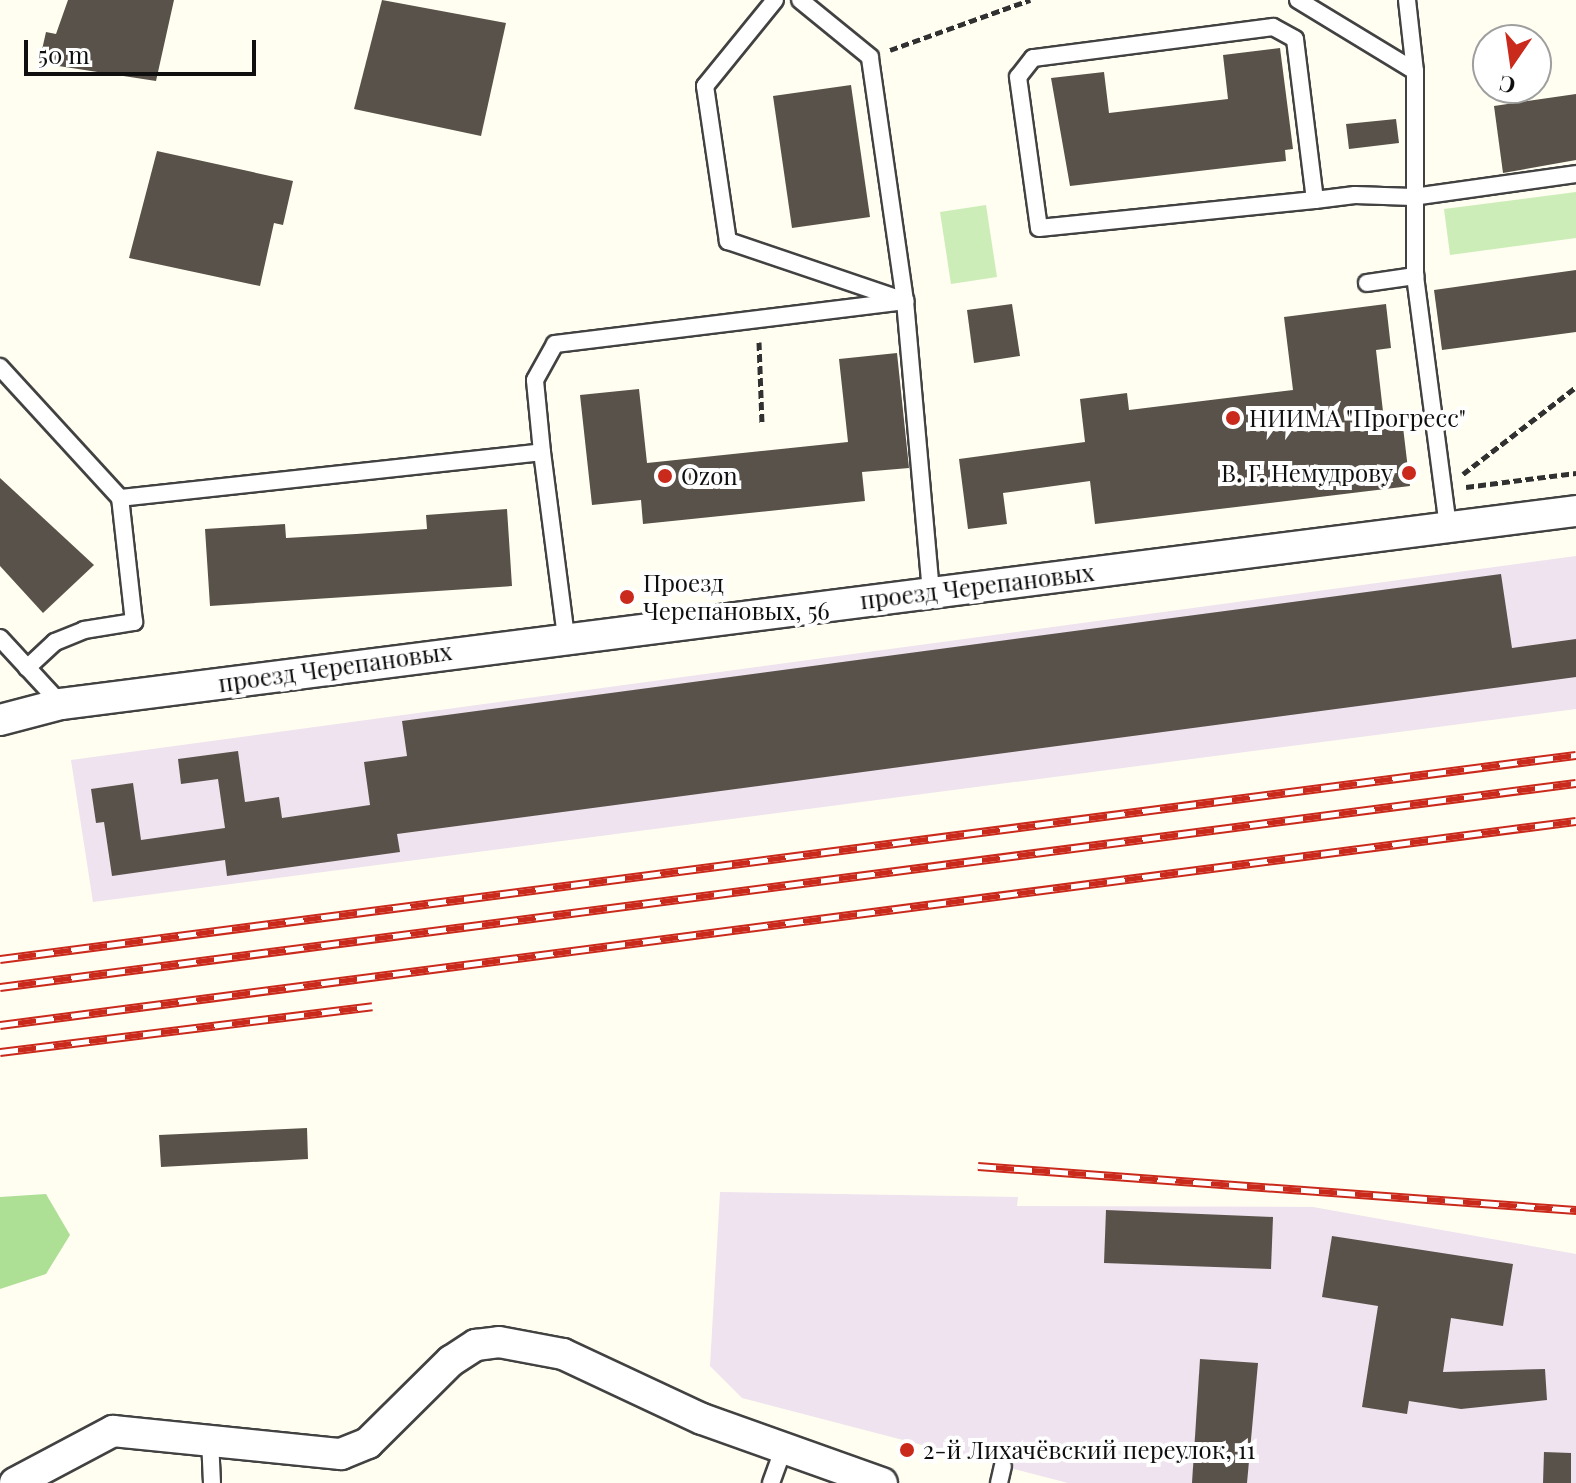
<!DOCTYPE html>
<meta charset="utf-8">
<style>
body{margin:0}
#map{position:relative;width:1576px;height:1483px;overflow:hidden;background:#fffef1;font-family:"Playfair Display",serif}
div>[style]{position:absolute}
[style*='--x']{left:calc(var(--x)*1px);top:calc(var(--y)*1px);width:calc(var(--w)*1px);rotate:calc(var(--a)*1deg)}
.industrial>*{inset:0;background:#eee3ee}
.green>*{inset:0;background:#ccedb7}
.forest>*{inset:0;background:#addf95}
.building>*{inset:0;background:#59524a}
.path>*{height:5px;margin-top:-2.5px;transform-origin:0;background:repeating-linear-gradient(90deg,#313131 0 8px,transparent 0 12px)}
.roads{filter:drop-shadow(2px 0 #424242) drop-shadow(-2px 0 #424242) drop-shadow(0 2px #424242) drop-shadow(0 -2px #424242)}
.lane>*{height:16px;margin:-8px;padding:0 8px;transform-origin:8px;border-radius:8px;background:#fff}
.street>*{height:30px;margin:-15px;padding:0 15px;transform-origin:15px;border-radius:15px;background:#fff}
.rail>*{height:9px;margin-top:-4.5px;transform-origin:0;background:repeating-linear-gradient(90deg,#fff 0 18px,#ca2a1c 0 36px);box-sizing:border-box;border-block:2px solid #ca2a1c}
.dots>*{width:22px;height:22px;translate:-50% -50%;box-sizing:border-box;border:4px solid #fff;border-radius:50%}
span{translate:-50% -50%;white-space:nowrap;text-align:center;line-height:1.15;-webkit-text-stroke:8px #fff;paint-order:stroke}
.poi-label{font-size:24px;color:#0f0f0f}
.left{translate:0 -50%;text-align:left}
.right{translate:-100% -50%;text-align:right}
.street-label{font-size:24px;color:#0f0f0f}
.north{position:absolute;left:1472px;top:24px;width:80px;height:80px;box-sizing:border-box;background:#fff;border:2px solid #9f9f9f;border-radius:50%;rotate:193deg;font-size:22px;font-weight:700;line-height:32px;text-align:center;color:#0f0f0f}
.north::after{content:'';display:block;margin:auto;width:28px;height:36px;background:#ca2a1c;clip-path:polygon(50% 0,100% 100%,50% 72%,0 100%)}
.scale{position:absolute;left:24px;top:40px;width:232px;height:36px;box-sizing:border-box;border:4px solid #0f0f0f;border-top:0;padding-left:10px;font-size:24px;line-height:28px;white-space:nowrap;color:#0f0f0f;-webkit-text-stroke:6px #fff;paint-order:stroke}
</style>
<div id="map">
<div class="industrial">
<div style="clip-path:polygon(1576px 556px,1576px 709px,93px 902px,71px 760px)"></div>
<div style="clip-path:polygon(720px 1192px,1018px 1197px,1017px 1206px,1313px 1207px,1576px 1254px,1576px 1483px,1068px 1483px,742px 1398px,710px 1366px)"></div>
</div>
<div class="green">
<div style="clip-path:polygon(1576px 192px,1576px 238px,1450px 255px,1444px 209px)"></div>
<div style="clip-path:polygon(986px 205px,997px 277px,951px 284px,940px 212px)"></div>
</div>
<div class="forest">
<div style="clip-path:polygon(46px 1194px,70px 1235px,46px 1274px,0 1289px,0 1197px)"></div>
</div>
<div class="building">
<div style="clip-path:polygon(68px 0,174px 0,156px 81px,39px 63px,46px 32px,56px 34px)"></div>
<div style="clip-path:polygon(382px 0,506px 23px,481px 136px,354px 109px)"></div>
<div style="clip-path:polygon(1280px 48px,1293px 149px,1285px 150px,1286px 161px,1070px 186px,1051px 78px,1104px 72px,1109px 113px,1228px 99px,1223px 55px)"></div>
<div style="clip-path:polygon(851px 85px,870px 217px,792px 228px,773px 96px)"></div>
<div style="clip-path:polygon(1576px 94px,1576px 160px,1503px 173px,1494px 106px)"></div>
<div style="clip-path:polygon(1396px 119px,1399px 143px,1349px 149px,1346px 124px)"></div>
<div style="clip-path:polygon(157px 151px,293px 181px,283px 225px,274px 223px,260px 286px,129px 258px)"></div>
<div style="clip-path:polygon(1576px 270px,1576px 332px,1442px 350px,1434px 290px)"></div>
<div style="clip-path:polygon(1012px 304px,1020px 356px,974px 363px,967px 310px)"></div>
<div style="clip-path:polygon(1386px 304px,1391px 348px,1376px 350px,1385px 429px,1403px 427px,1410px 486px,1095px 524px,1090px 481px,1003px 493px,1007px 524px,968px 529px,959px 459px,1085px 442px,1080px 399px,1127px 393px,1129px 410px,1293px 390px,1284px 317px)"></div>
<div style="clip-path:polygon(897px 353px,909px 468px,862px 472px,865px 501px,643px 524px,641px 500px,592px 505px,580px 395px,639px 389px,647px 463px,848px 442px,839px 359px)"></div>
<div style="clip-path:polygon(0 478px,94px 565px,43px 613px,0 566px)"></div>
<div style="clip-path:polygon(507px 509px,512px 586px,210px 606px,205px 529px,285px 524px,286px 538px,356px 534px,427px 529px,426px 515px)"></div>
<div style="clip-path:polygon(1501px 574px,1512px 648px,1576px 639px,1576px 677px,397px 834px,400px 852px,227px 876px,225px 860px,112px 876px,104px 822px,96px 823px,91px 789px,133px 783px,141px 840px,225px 828px,218px 779px,181px 784px,178px 759px,238px 751px,245px 802px,279px 797px,282px 818px,370px 805px,364px 762px,407px 756px,402px 721px)"></div>
<div style="clip-path:polygon(307px 1128px,308px 1159px,161px 1167px,159px 1135px)"></div>
<div style="clip-path:polygon(1106px 1210px,1273px 1217px,1271px 1269px,1104px 1263px)"></div>
<div style="clip-path:polygon(1332px 1236px,1513px 1264px,1503px 1326px,1451px 1318px,1443px 1372px,1545px 1369px,1547px 1400px,1461px 1409px,1409px 1401px,1407px 1414px,1362px 1407px,1378px 1306px,1322px 1297px)"></div>
<div style="clip-path:polygon(1200px 1359px,1258px 1363px,1247px 1483px,1192px 1483px)"></div>
<div style="clip-path:polygon(1544px 1452px,1571px 1453px,1571px 1483px,1543px 1483px)"></div>
</div>
<div class="path">
<div style="--x:890;--y:50;--w:149;--a:-19.7"></div>
<div style="--x:759;--y:342;--w:82;--a:87.9"></div>
<div style="--x:1463;--y:474;--w:143;--a:-37.6"></div>
<div style="--x:1466;--y:487;--w:111;--a:-7.3"></div>
</div>
<div class="roads">
<div class="lane">
<div style="--x:775;--y:0;--w:111;--a:129.1"></div>
<div style="--x:705;--y:86;--w:157;--a:81.6"></div>
<div style="--x:728;--y:241;--w:187;--a:18.7"></div>
<div style="--x:905;--y:301;--w:246;--a:-98.2"></div>
<div style="--x:870;--y:57;--w:90;--a:-140.8"></div>
<div style="--x:1298;--y:0;--w:137;--a:31.3"></div>
<div style="--x:1407;--y:0;--w:71;--a:83.6"></div>
<div style="--x:1415;--y:71;--w:205;--a:90"></div>
<div style="--x:1415;--y:276;--w:253;--a:82.5"></div>
<div style="--x:1315;--y:200;--w:162;--a:-97.1"></div>
<div style="--x:1295;--y:39;--w:25;--a:-151"></div>
<div style="--x:1273;--y:27;--w:242;--a:172.6"></div>
<div style="--x:1033;--y:58;--w:24;--a:128"></div>
<div style="--x:1018;--y:77;--w:152;--a:82.1"></div>
<div style="--x:1039;--y:228;--w:277;--a:-5.8"></div>
<div style="--x:1315;--y:200;--w:40;--a:-7.1"></div>
<div style="--x:1355;--y:195;--w:58;--a:2"></div>
<div style="--x:1413;--y:197;--w:165;--a:-8"></div>
<div style="--x:1367;--y:283;--w:49;--a:-8.3"></div>
<div style="--x:0;--y:367;--w:178;--a:47.5"></div>
<div style="--x:120;--y:498;--w:424;--a:-6.2"></div>
<div style="--x:542;--y:452;--w:187;--a:82.6"></div>
<div style="--x:542;--y:452;--w:72;--a:-95.6"></div>
<div style="--x:535;--y:380;--w:41;--a:-60.9"></div>
<div style="--x:555;--y:344;--w:353;--a:-7"></div>
<div style="--x:905;--y:301;--w:291;--a:84.9"></div>
<div style="--x:0;--y:638;--w:90;--a:47.3"></div>
<div style="--x:27;--y:668;--w:38;--a:-43"></div>
<div style="--x:55;--y:642;--w:31;--a:-22"></div>
<div style="--x:84;--y:630;--w:51;--a:-9.1"></div>
<div style="--x:134;--y:622;--w:125;--a:-96.4"></div>
<div style="--x:210;--y:1439;--w:44;--a:87.4"></div>
<div style="--x:771;--y:1483;--w:35;--a:-70"></div>
<div style="--x:999;--y:1483;--w:17;--a:-77"></div>
</div>
<div class="street">
<div style="--x:0;--y:720;--w:63;--a:-14.7"></div>
<div style="--x:61;--y:704;--w:1527;--a:-7.26"></div>
<div style="--x:15;--y:1483;--w:111;--a:-28"></div>
<div style="--x:113;--y:1431;--w:229;--a:5.8"></div>
<div style="--x:341;--y:1454;--w:29;--a:-22"></div>
<div style="--x:368;--y:1443;--w:117;--a:-44.7"></div>
<div style="--x:451;--y:1361;--w:30;--a:-33"></div>
<div style="--x:476;--y:1345;--w:23;--a:-7"></div>
<div style="--x:499;--y:1342;--w:65;--a:10.6"></div>
<div style="--x:563;--y:1354;--w:153;--a:25.1"></div>
<div style="--x:702;--y:1419;--w:191;--a:19.6"></div>
</div>
</div>
<div class="rail">
<div style="--x:0;--y:959;--w:1589;--a:-7.38"></div>
<div style="--x:0;--y:987;--w:1589;--a:-7.38"></div>
<div style="--x:0;--y:1025;--w:1589;--a:-7.38"></div>
<div style="--x:0;--y:1052;--w:375;--a:-7"></div>
<div style="--x:978;--y:1166;--w:600;--a:4.21"></div>
</div>
<div class="dots">
<div style="left:1233px;top:418px;background:#ca2a1c"></div>
<div style="left:1409px;top:473px;background:#ca2a1c"></div>
<div style="left:665px;top:476px;background:#ca2a1c"></div>
<div style="left:627px;top:597px;background:#ca2a1c"></div>
<div style="left:907px;top:1450px;background:#ca2a1c"></div>
</div>
<div class="poi-label">
<span class="left" style="left:1249px;top:418px">НИИМА "Прогресс"</span>
<span class="right" style="left:1393px;top:473px">В. Г. Немудрову</span>
<span class="left" style="left:681px;top:476px">Ozon</span>
<span class="left" style="left:643px;top:597px">Проезд<br>Черепановых, 56</span>
<span class="left" style="left:923px;top:1450px">2-й Лихачёвский переулок, 11</span>
</div>
<div class="street-label">
<span style="left:977px;top:586px;rotate:-7deg">проезд Черепановых</span>
<span style="left:335px;top:667px;rotate:-8deg">проезд Черепановых</span>
</div>
<div class="north">С</div>
<div class="scale">50 m</div>
</div>
